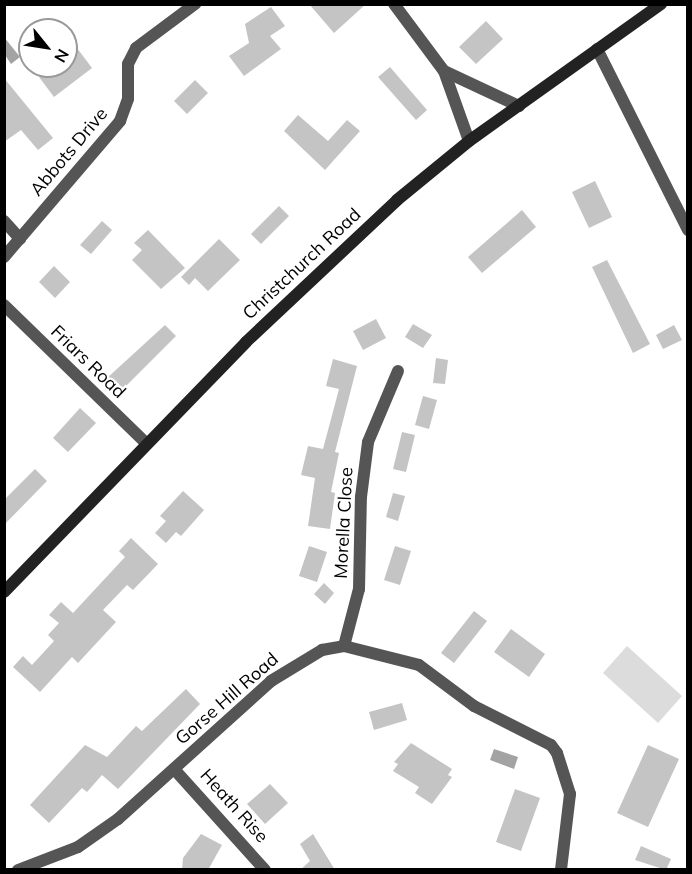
<!DOCTYPE html>
<style>
body{margin:0}
#map{position:relative;width:692px;height:874px;overflow:hidden;background:#fff;font-family:Mulish,sans-serif}
div>[style]{position:absolute}
[style*='--x']{left:calc(var(--x)*1px);top:calc(var(--y)*1px);width:calc(var(--w)*1px);rotate:calc(var(--a)*1deg)}
.green>*{inset:0;background:#dcdcdc}
.water>*{inset:0;background:#a3a3a3}
.building>*{inset:0;background:#c4c4c4}
.minor>*{height:12px;margin:-6px;padding:0 6px;transform-origin:6px;border-radius:6px;background:#555}
.secondary>*{height:12px;margin:-6px;padding:0 6px;transform-origin:6px;border-radius:6px;background:#222}
span{translate:-50% -50%;white-space:nowrap;text-align:center;line-height:1.15;-webkit-text-stroke:4.5px #fff;paint-order:stroke}
.street-label{font-size:18px;color:#000}
.frame{position:absolute;inset:0;border:6px solid #000;pointer-events:none}
.north{position:absolute;left:18px;top:18px;width:60px;height:60px;box-sizing:border-box;background:#fff;border:2px solid #999;border-radius:50%;rotate:120deg;font-size:16px;font-weight:700;line-height:24px;text-align:center;color:#000}
.north::after{content:'';display:block;margin:auto;width:21px;height:27px;background:#000;clip-path:polygon(50% 0,100% 100%,50% 72%,0 100%)}
</style>
<div id="map">
<div class="green">
<div style="clip-path:polygon(627px 646px,682px 696px,658px 723px,603px 673px)"></div>
</div>
<div class="water">
<div style="clip-path:polygon(4px 37px,20px 57px,11px 64px,5px 55px)"></div>
<div style="clip-path:polygon(494px 749px,518px 757px,514px 769px,490px 760px)"></div>
</div>
<div class="building">
<div style="clip-path:polygon(309px 4px,366px 4px,334px 33px)"></div>
<div style="clip-path:polygon(271px 7px,285px 26px,270px 36px,281px 49px,244px 76px,229px 56px,249px 43px,245px 24px)"></div>
<div style="clip-path:polygon(486px 21px,503px 39px,476px 64px,459px 47px)"></div>
<div style="clip-path:polygon(77px 48px,92px 68px,54px 97px,39px 77px,53px 66px,66px 66px,66px 56px)"></div>
<div style="clip-path:polygon(390px 67px,427px 110px,416px 120px,378px 77px)"></div>
<div style="clip-path:polygon(4px 78px,53px 138px,38px 150px,21px 130px,4px 142px)"></div>
<div style="clip-path:polygon(195px 80px,208px 93px,187px 114px,174px 101px)"></div>
<div style="clip-path:polygon(298px 115px,328px 141px,347px 120px,360px 131px,325px 170px,284px 131px)"></div>
<div style="clip-path:polygon(595px 181px,612px 217px,589px 228px,572px 192px)"></div>
<div style="clip-path:polygon(279px 206px,289px 216px,261px 244px,251px 234px)"></div>
<div style="clip-path:polygon(522px 210px,536px 227px,482px 273px,468px 257px)"></div>
<div style="clip-path:polygon(102px 221px,112px 230px,91px 254px,80px 245px)"></div>
<div style="clip-path:polygon(148px 230px,185px 268px,161px 289px,132px 260px,142px 250px,134px 243px)"></div>
<div style="clip-path:polygon(219px 239px,240px 260px,208px 291px,195px 278px,189px 285px,181px 277px)"></div>
<div style="clip-path:polygon(607px 260px,650px 344px,633px 353px,592px 267px)"></div>
<div style="clip-path:polygon(54px 266px,70px 282px,55px 298px,39px 282px)"></div>
<div style="clip-path:polygon(376px 319px,386px 338px,363px 350px,353px 331px)"></div>
<div style="clip-path:polygon(413px 324px,432px 335px,423px 348px,405px 337px)"></div>
<div style="clip-path:polygon(165px 325px,176px 336px,120px 392px,106px 379px)"></div>
<div style="clip-path:polygon(674px 325px,682px 340px,663px 349px,656px 335px)"></div>
<div style="clip-path:polygon(436px 358px,448px 360px,445px 384px,433px 383px)"></div>
<div style="clip-path:polygon(333px 359px,357px 366px,335px 452px,339px 453px,331px 492px,335px 493px,330px 529px,308px 526px,315px 478px,301px 475px,308px 446px,323px 449px,339px 389px,326px 386px)"></div>
<div style="clip-path:polygon(423px 396px,437px 400px,429px 429px,415px 425px)"></div>
<div style="clip-path:polygon(80px 408px,96px 423px,68px 452px,53px 438px)"></div>
<div style="clip-path:polygon(402px 432px,415px 435px,406px 472px,393px 469px)"></div>
<div style="clip-path:polygon(35px 469px,47px 481px,4px 525px,4px 500px)"></div>
<div style="clip-path:polygon(183px 491px,204px 510px,181px 536px,176px 532px,166px 543px,155px 533px,166px 521px,160px 516px)"></div>
<div style="clip-path:polygon(393px 493px,405px 496px,398px 521px,386px 517px)"></div>
<div style="clip-path:polygon(131px 538px,158px 564px,133px 590px,127px 585px,103px 610px,116px 622px,78px 663px,72px 657px,40px 692px,13px 667px,23px 656px,32px 665px,54px 641px,48px 635px,59px 623px,49px 615px,61px 602px,73px 613px,125px 557px,119px 551px)"></div>
<div style="clip-path:polygon(309px 546px,327px 552px,317px 582px,299px 576px)"></div>
<div style="clip-path:polygon(395px 546px,411px 551px,400px 585px,384px 580px)"></div>
<div style="clip-path:polygon(324px 583px,334px 593px,325px 604px,314px 594px)"></div>
<div style="clip-path:polygon(474px 611px,487px 621px,454px 663px,441px 653px)"></div>
<div style="clip-path:polygon(511px 629px,545px 654px,529px 677px,494px 652px)"></div>
<div style="clip-path:polygon(186px 689px,200px 704px,118px 789px,102px 775px,87px 792px,82px 788px,49px 823px,30px 805px,85px 745px,107px 757px,136px 726px,142px 731px)"></div>
<div style="clip-path:polygon(402px 703px,407px 720px,374px 730px,369px 712px)"></div>
<div style="clip-path:polygon(411px 743px,452px 769px,448px 775px,452px 777px,432px 804px,415px 793px,419px 787px,393px 771px,398px 764px,394px 762px)"></div>
<div style="clip-path:polygon(648px 745px,679px 759px,648px 827px,617px 813px)"></div>
<div style="clip-path:polygon(270px 784px,288px 803px,265px 824px,247px 804px)"></div>
<div style="clip-path:polygon(515px 789px,540px 798px,521px 851px,496px 842px)"></div>
<div style="clip-path:polygon(201px 834px,222px 845px,208px 870px,182px 870px,183px 858px)"></div>
<div style="clip-path:polygon(313px 834px,335px 870px,300px 870px,310px 861px,300px 844px)"></div>
<div style="clip-path:polygon(641px 846px,671px 859px,666px 870px,635px 860px)"></div>
</div>
<div class="minor">
<div style="--x:394;--y:4;--w:84;--a:53.3"></div>
<div style="--x:444;--y:71;--w:74;--a:70.3"></div>
<div style="--x:597;--y:49;--w:203;--a:63.3"></div>
<div style="--x:444;--y:71;--w:83;--a:25"></div>
<div style="--x:4;--y:221;--w:24;--a:48"></div>
<div style="--x:4;--y:257;--w:179;--a:-49.5"></div>
<div style="--x:120;--y:121;--w:23;--a:-70"></div>
<div style="--x:128;--y:99;--w:35;--a:-90"></div>
<div style="--x:128;--y:64;--w:18;--a:-63"></div>
<div style="--x:136;--y:48;--w:74;--a:-36.7"></div>
<div style="--x:4;--y:305;--w:199;--a:44.2"></div>
<div style="--x:344;--y:646;--w:59;--a:-75.3"></div>
<div style="--x:359;--y:589;--w:92;--a:-88.8"></div>
<div style="--x:361;--y:497;--w:55;--a:-82.7"></div>
<div style="--x:368;--y:442;--w:77;--a:-67.1"></div>
<div style="--x:174;--y:769;--w:136;--a:48"></div>
<div style="--x:18;--y:870;--w:64;--a:-21"></div>
<div style="--x:78;--y:847;--w:49;--a:-35"></div>
<div style="--x:118;--y:819;--w:206;--a:-42"></div>
<div style="--x:271;--y:681;--w:60;--a:-31.3"></div>
<div style="--x:322;--y:650;--w:22;--a:-10"></div>
<div style="--x:344;--y:646;--w:77;--a:14.2"></div>
<div style="--x:419;--y:665;--w:69;--a:36.7"></div>
<div style="--x:474;--y:706;--w:86;--a:26.9"></div>
<div style="--x:551;--y:745;--w:10;--a:53"></div>
<div style="--x:557;--y:753;--w:43;--a:72.4"></div>
<div style="--x:570;--y:794;--w:77;--a:96.8"></div>
</div>
<div class="secondary">
<div style="--x:4;--y:592;--w:348;--a:-45.9"></div>
<div style="--x:246;--y:342;--w:207;--a:-43.2"></div>
<div style="--x:397;--y:200;--w:93;--a:-39.3"></div>
<div style="--x:469;--y:141;--w:236;--a:-35.5"></div>
</div>
<div class="street-label">
<span style="left:69px;top:152px;rotate:-50deg">Abbots Drive</span>
<span style="left:302px;top:264px;rotate:-43deg">Christchurch Road</span>
<span style="left:88px;top:362px;rotate:44deg">Friars Road</span>
<span style="left:344px;top:523px;rotate:-87deg">Morella Close</span>
<span style="left:227px;top:699px;rotate:-41deg">Gorse Hill Road</span>
<span style="left:234px;top:806px;rotate:48deg">Heath Rise</span>
</div>
<div class="frame"></div>
<div class="north">N</div>
</div>
